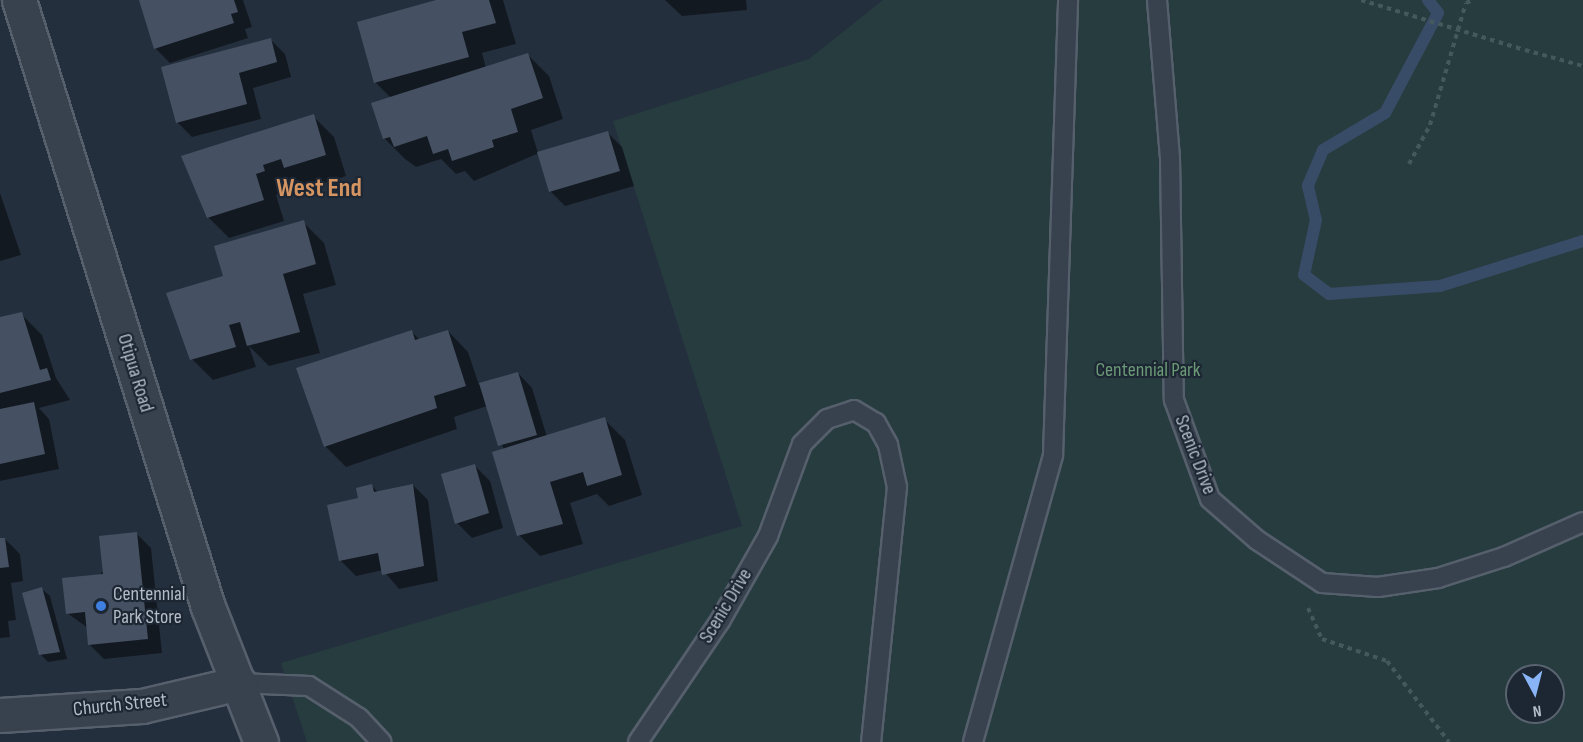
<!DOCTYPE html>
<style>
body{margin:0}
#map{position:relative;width:1583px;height:742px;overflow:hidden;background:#242f3e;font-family:"Sofia Sans Condensed",sans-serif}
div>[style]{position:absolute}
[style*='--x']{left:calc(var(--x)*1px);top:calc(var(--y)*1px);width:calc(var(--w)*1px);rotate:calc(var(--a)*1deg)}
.green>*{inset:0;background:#263c3f}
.shadow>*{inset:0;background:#0007}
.stream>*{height:12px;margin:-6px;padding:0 6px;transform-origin:6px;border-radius:6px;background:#394c67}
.building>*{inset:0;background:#455162}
.path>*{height:4px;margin-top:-2px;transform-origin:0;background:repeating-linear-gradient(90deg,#44595c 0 4.5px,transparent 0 9px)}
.roads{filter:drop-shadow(2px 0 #565f6c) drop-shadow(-2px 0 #565f6c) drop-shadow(0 2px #565f6c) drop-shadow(0 -2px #565f6c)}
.service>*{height:18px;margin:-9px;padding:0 9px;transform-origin:9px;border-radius:9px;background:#38414e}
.tertiary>*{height:33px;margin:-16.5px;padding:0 16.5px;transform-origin:16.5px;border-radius:16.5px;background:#38414e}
.path-bridge>*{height:4px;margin-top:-2px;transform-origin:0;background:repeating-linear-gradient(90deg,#44595c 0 4.5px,transparent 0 9px)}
.dots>*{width:16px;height:16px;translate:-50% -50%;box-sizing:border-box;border:3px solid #1d2633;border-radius:50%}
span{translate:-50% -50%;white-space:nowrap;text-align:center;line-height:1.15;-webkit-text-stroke:4.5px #1d2633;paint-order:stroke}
.park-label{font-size:20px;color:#6b9a76}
.street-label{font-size:20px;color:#b4bcc9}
.poi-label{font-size:20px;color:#b4bcc9}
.left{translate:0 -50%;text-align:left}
.district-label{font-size:26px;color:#d59563;font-weight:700}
.north{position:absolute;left:1505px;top:664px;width:60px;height:60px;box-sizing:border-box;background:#1d2633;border:2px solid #59626f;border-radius:50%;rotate:173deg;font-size:16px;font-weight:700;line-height:24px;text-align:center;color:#b4bcc9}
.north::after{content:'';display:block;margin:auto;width:21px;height:27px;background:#8ab4f8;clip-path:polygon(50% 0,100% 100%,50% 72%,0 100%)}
</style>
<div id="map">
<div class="green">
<div style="clip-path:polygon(evenodd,883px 0,1583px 0,1583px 742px,307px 742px,281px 663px,742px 526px,613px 121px,809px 59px,883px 0,1517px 676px,1553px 676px,1553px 712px,1517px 712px,1517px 676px)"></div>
</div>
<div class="shadow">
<div style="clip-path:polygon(140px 0,243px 0,252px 27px,245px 29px,248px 38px,170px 63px,155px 48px)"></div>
<div style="clip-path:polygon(438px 0,503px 0,516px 44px,482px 53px,486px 68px,528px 55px,549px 76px,563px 119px,531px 130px,538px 153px,607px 132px,622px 147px,634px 186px,565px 206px,550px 191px,539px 153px,474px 181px,465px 171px,456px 174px,441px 159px,416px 167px,405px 159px,384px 138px,391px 98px,375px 82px)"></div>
<div style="clip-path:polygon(665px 0,746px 0,747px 10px,682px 16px)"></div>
<div style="clip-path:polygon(270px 39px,285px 54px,291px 77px,253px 88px,261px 119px,192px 137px,177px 122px)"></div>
<div style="clip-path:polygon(313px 116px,334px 137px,346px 176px,306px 189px,298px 180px,283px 185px,285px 192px,276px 195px,284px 221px,229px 238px,208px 217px,183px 157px)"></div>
<div style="clip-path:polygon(0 193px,21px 255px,0 261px)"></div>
<div style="clip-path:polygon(303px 222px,324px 243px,336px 285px,303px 294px,320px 353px,269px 366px,249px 346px,256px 367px,213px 380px,192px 359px,225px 277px)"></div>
<div style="clip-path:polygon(21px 314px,42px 335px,56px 378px,70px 400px,39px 408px,49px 419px,59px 469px,0 481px,0 321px)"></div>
<div style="clip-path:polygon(411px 331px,420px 340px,448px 331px,468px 352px,479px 385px,518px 373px,532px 388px,547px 437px,604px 419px,625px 440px,642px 495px,609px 506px,597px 494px,570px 503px,583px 544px,540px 556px,519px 535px,504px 450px,487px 406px,454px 417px,457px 429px,346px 467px,325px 446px)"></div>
<div style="clip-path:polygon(475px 466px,490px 481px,503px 528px,472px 538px,457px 523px)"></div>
<div style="clip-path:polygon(413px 485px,428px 500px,438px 581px,399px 589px,383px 570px,356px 576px,341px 561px,372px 486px,378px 492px)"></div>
<div style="clip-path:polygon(136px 533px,151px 548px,162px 653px,104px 659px,89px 644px,88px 628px,67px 613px)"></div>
<div style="clip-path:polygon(5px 539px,20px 554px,23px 581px,11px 583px,16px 620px,8px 621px,10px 637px,0 638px,0 540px)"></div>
<div style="clip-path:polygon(42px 589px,50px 596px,67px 659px,48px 662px,40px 654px)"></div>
</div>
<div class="stream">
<div style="--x:1428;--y:0;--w:16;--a:52"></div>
<div style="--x:1438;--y:13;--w:113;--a:117.9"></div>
<div style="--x:1385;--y:113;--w:72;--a:149.2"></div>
<div style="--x:1323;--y:150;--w:39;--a:113"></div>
<div style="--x:1308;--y:186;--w:35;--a:77"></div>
<div style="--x:1316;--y:220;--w:56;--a:102.3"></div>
<div style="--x:1304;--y:275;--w:31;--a:37"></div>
<div style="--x:1329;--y:294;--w:111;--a:-4.1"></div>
<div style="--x:1440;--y:286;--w:150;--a:-17.5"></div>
</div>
<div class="building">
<div style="clip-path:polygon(139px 0,234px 0,238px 12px,231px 14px,234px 23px,154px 49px)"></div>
<div style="clip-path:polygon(436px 0,489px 0,496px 23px,462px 32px,469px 57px,374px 83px,357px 22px)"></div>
<div style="clip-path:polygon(271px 38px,277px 62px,239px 73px,247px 104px,176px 123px,161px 67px)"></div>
<div style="clip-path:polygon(528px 53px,543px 98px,511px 109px,518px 132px,492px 140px,494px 147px,452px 161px,448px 149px,433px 154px,427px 136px,394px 147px,390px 137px,383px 139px,371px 103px)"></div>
<div style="clip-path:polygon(314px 114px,326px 155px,284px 168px,281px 159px,263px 165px,265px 171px,256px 174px,264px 200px,207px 218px,181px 156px)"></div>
<div style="clip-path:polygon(608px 131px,620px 171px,549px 192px,537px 152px)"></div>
<div style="clip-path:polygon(304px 220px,316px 264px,283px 274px,300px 332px,247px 346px,240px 322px,229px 325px,236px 347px,190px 360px,166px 293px,223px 276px,214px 246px)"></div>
<div style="clip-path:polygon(22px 312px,40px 370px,47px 368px,51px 380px,0 393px,0 317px)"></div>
<div style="clip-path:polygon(412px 330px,415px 340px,448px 330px,466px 386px,434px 396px,437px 408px,324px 447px,296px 368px)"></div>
<div style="clip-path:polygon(518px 372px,537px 435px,498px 446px,479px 383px)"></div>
<div style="clip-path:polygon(34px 402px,45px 454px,0 464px,0 409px)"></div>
<div style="clip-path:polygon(605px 417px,622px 475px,587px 486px,583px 472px,550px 482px,563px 524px,517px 536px,492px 452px)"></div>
<div style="clip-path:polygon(475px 464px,489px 513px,455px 524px,441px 474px)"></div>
<div style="clip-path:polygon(372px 484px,374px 492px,413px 484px,424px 566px,382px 575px,378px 553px,339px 561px,327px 505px,358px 498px,356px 488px)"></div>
<div style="clip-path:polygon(137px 532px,148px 639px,88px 645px,85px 612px,66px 614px,62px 578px,103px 574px,99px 536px)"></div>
<div style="clip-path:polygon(0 538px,5px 538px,9px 567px,0 568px)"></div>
<div style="clip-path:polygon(42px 587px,60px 652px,39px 655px,22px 593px)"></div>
</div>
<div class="path">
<div style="--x:1525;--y:50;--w:60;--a:15.4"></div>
<div style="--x:1409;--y:164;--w:44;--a:-61.7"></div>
<div style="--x:1430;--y:125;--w:127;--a:-73.6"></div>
<div style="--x:1466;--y:3;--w:8;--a:-23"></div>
<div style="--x:1308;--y:608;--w:34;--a:66"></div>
<div style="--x:1322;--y:639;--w:69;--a:18.7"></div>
<div style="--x:1387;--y:661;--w:102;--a:52.6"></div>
</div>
<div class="roads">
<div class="service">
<div style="--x:1157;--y:0;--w:159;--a:85.3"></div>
<div style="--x:1170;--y:158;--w:242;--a:89.1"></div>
<div style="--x:1174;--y:400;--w:105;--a:70"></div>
<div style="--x:1210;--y:499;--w:62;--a:41.1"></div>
<div style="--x:1257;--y:540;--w:78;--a:33.5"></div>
<div style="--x:1322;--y:583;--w:56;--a:4.1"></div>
<div style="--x:1378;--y:587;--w:61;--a:-8.5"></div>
<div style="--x:1438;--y:578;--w:69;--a:-17.7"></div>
<div style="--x:1504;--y:557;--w:86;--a:-23.9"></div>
<div style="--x:239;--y:683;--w:70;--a:2.5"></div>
<div style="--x:309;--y:686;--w:59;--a:32.6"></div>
<div style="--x:359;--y:718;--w:33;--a:47"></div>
<div style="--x:638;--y:742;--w:146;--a:-55.9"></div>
<div style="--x:720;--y:621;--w:98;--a:-60.5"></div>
<div style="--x:768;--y:536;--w:98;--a:-69.7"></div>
<div style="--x:802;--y:444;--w:35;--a:-45"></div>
<div style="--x:827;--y:419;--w:28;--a:-18"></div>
<div style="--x:854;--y:410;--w:26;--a:31"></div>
<div style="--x:876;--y:423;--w:25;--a:61"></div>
<div style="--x:888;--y:445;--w:43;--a:77.9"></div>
<div style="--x:897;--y:487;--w:256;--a:95.8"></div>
<div style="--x:973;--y:742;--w:298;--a:-74.4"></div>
<div style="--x:1053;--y:455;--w:455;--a:-88.1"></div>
</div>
<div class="tertiary">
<div style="--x:19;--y:0;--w:636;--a:72.71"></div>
<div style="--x:208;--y:607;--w:145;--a:68.6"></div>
<div style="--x:0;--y:715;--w:142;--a:-3.6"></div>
<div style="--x:142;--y:706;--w:100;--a:-13.3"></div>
</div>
</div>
<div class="path-bridge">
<div style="--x:1361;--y:0;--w:171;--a:17"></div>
</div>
<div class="dots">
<div style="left:101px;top:606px;background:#3f7fe0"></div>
</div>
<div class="park-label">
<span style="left:1148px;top:370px">Centennial Park</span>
</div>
<div class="street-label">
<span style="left:135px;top:373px;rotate:73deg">Otipua Road</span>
<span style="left:1195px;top:455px;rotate:69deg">Scenic Drive</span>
<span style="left:726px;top:606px;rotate:-59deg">Scenic Drive</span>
<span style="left:120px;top:705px;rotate:-6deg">Church Street</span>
</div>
<div class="poi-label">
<span class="left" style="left:113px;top:606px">Centennial<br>Park Store</span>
</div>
<div class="district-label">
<span style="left:319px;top:189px">West End</span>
</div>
<div class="north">N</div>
</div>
